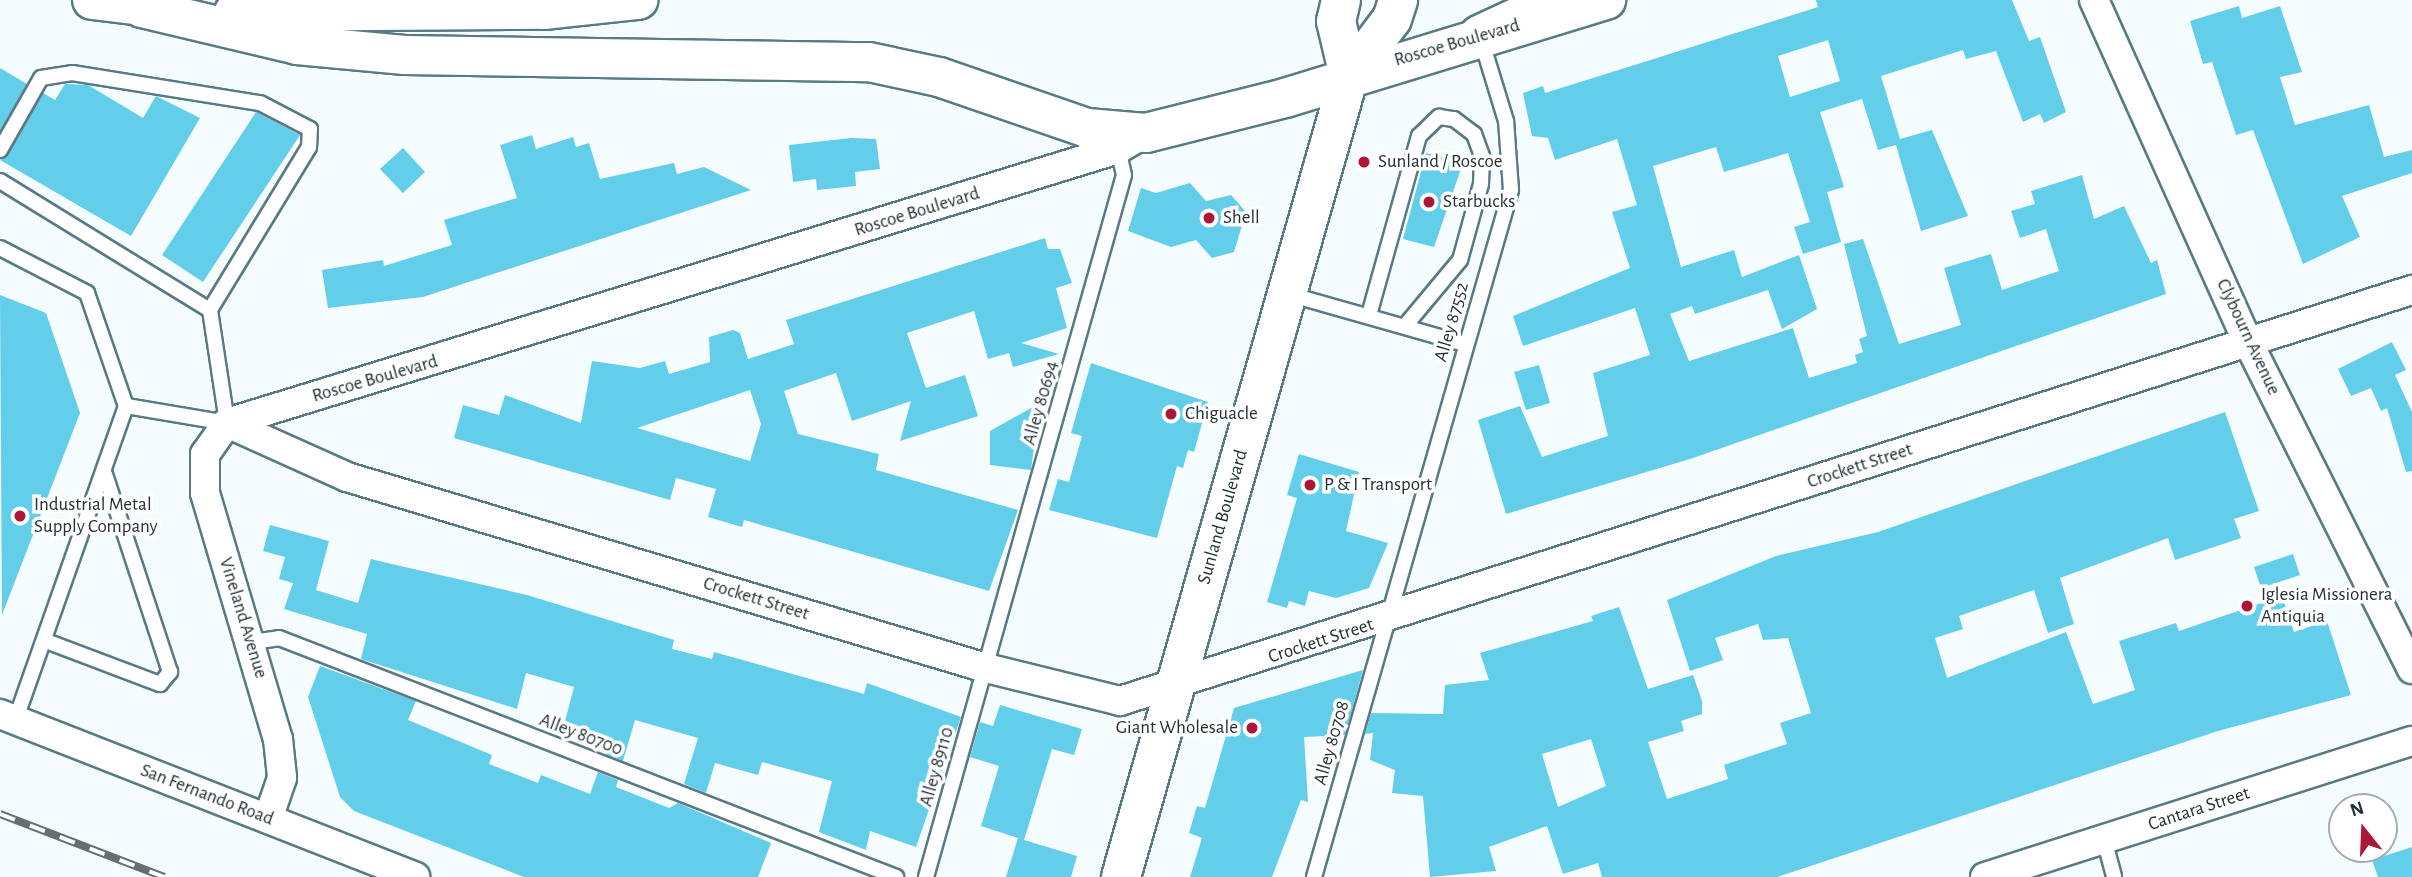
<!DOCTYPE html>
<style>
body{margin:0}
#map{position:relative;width:2412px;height:877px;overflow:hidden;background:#f4fcfe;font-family:"Alegreya Sans",sans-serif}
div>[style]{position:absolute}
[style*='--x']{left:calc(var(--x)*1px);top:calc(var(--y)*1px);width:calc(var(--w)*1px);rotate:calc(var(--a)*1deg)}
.building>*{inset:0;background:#63cee9}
.roads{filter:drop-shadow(2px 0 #597a84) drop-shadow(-2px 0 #597a84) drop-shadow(0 2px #597a84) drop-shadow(0 -2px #597a84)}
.service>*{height:14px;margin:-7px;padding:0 7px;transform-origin:7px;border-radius:7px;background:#fff}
.minor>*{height:28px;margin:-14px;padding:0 14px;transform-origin:14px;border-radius:14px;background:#fff}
.secondary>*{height:38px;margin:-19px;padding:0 19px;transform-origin:19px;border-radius:19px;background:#fff}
.primary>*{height:38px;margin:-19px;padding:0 19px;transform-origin:19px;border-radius:19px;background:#fff}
.motorway>*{height:38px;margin:-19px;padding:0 19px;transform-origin:19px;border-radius:19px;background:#fff}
.rail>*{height:8px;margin-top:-4px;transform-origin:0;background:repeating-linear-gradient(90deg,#fff 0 16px,#636f72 0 32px);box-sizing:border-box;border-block:2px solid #636f72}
.dots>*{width:19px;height:19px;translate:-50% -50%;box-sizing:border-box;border:4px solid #fff;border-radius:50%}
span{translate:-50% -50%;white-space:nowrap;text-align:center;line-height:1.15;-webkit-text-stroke:7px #fff;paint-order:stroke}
.street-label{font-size:19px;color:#223034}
.poi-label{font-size:19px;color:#223034}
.left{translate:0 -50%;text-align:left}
.right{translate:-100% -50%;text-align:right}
.north{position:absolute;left:2328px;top:793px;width:70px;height:70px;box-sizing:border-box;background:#fff;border:2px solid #a7acae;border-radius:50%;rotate:342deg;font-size:19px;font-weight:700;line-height:28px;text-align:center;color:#223034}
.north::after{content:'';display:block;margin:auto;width:24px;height:32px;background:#ac1639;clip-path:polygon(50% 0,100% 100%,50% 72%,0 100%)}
</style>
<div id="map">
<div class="building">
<div style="clip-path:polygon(evenodd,1816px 0,2012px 0,2029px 41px,2040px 37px,2066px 112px,2044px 123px,2040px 114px,2023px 122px,1996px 51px,1966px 59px,1963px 50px,1881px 76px,1900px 139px,1932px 130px,1968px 216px,1921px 231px,1896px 145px,1878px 150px,1862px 99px,1820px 112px,1844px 187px,1827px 192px,1841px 242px,1803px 254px,1794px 227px,1810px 222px,1788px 153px,1724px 172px,1716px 147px,1653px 166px,1681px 267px,1734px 250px,1742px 277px,1799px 255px,1817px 309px,1782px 329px,1768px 290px,1695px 314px,1692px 306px,1670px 314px,1689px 361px,1793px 328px,1809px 378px,1857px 363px,1855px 355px,1863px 352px,1859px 339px,1867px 336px,1844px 244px,1863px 239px,1899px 344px,1961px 325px,1944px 268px,1991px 254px,2002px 290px,2059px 271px,2046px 229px,2020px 238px,2011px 211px,2035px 204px,2031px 191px,2082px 175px,2094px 219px,2124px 206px,2151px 263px,2157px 260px,2166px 294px,1690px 459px,1506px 514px,1478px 420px,1520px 406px,1542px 457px,1608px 436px,1593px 373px,1650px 355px,1635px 308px,1523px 346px,1513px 316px,1630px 268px,1612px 212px,1637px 205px,1617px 139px,1555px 160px,1548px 138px,1532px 136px,1523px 93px,1543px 86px,1545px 93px,1660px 57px,1818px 7px,1816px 0,1828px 40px,1840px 81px,1790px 97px,1778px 56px,1828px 40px)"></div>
<div style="clip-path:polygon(2239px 6px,2242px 18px,2280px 6px,2302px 72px,2280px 77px,2295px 125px,2369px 105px,2384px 157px,2412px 150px,2412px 173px,2342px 196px,2360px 237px,2303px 264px,2253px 130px,2236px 135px,2212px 62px,2203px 64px,2190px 21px)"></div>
<div style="clip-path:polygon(0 68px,27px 84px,0 131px)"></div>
<div style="clip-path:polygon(65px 84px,88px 85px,143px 118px,156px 96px,200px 118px,131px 236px,0 160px,43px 93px,55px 100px)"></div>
<div style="clip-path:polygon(256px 112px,300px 135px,203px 282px,162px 255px)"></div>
<div style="clip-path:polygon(532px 135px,536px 149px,573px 137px,576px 147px,589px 143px,600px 179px,674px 163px,677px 174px,704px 167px,751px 190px,423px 297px,328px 308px,322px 270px,383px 260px,384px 266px,452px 245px,444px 220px,517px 198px,500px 145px)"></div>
<div style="clip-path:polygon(851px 138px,876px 139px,880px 169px,855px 172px,856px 186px,817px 190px,816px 179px,793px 182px,789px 145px)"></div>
<div style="clip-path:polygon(403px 148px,425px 172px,403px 193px,380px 169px)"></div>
<div style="clip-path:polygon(1426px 153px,1463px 163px,1434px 247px,1403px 239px)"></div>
<div style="clip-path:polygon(1190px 183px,1206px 201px,1231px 195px,1246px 212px,1234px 252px,1212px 258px,1196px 240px,1171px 247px,1128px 231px,1141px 188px,1156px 193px)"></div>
<div style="clip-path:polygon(evenodd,1045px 238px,1048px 249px,1060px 249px,1072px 283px,1056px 288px,1067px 328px,1021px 343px,1059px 354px,1013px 367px,1009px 353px,988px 359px,974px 311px,907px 333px,926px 388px,965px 375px,978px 416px,900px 441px,911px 401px,852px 421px,836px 373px,784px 391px,798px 434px,879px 454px,876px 470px,1018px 510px,989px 591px,744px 520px,742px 527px,708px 517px,716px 489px,676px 478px,670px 500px,454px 438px,463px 405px,499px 415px,505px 395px,581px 423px,592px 361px,640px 368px,665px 361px,669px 374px,710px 362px,709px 337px,733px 330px,740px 333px,748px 359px,794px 344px,786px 320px,1045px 238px,750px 390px,761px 424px,750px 461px,637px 428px,750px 390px)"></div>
<div style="clip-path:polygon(0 295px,46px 313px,80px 413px,2px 615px)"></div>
<div style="clip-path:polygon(2392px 342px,2406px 370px,2395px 375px,2412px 412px,2412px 471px,2406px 472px,2387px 408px,2381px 411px,2371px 388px,2351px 396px,2338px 369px)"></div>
<div style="clip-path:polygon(1091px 363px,1208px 402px,1194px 452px,1188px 450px,1183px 468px,1177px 466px,1157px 538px,1049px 510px,1058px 479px,1069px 482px,1082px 436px,1071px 433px)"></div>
<div style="clip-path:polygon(1539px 365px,1550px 403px,1526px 410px,1514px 372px)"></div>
<div style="clip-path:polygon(1040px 403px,1031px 470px,990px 465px,990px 431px)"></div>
<div style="clip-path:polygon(evenodd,2225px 412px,2259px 511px,2234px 519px,2241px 538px,2175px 560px,2168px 538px,2060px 578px,2074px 624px,2048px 633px,2034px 590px,1959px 616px,1963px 629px,1935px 638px,1947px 678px,2066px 632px,2093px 704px,2135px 690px,2119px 641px,2176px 623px,2179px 631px,2282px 596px,2294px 632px,2327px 621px,2351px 695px,2218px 731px,1777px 877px,1602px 877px,1598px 863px,1563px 874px,1547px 826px,1489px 847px,1496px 871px,1430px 877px,1423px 796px,1392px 793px,1395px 770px,1370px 760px,1373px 733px,1365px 734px,1371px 713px,1443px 714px,1445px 685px,1489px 680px,1480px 653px,1593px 621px,1591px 616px,1619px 607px,1648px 689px,1693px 675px,1702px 701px,1702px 714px,1681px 721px,1684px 731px,1648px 742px,1667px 799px,1728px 779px,1724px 765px,1787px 744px,1780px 723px,1811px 713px,1788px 638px,1763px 640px,1758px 624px,1715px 638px,1723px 660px,1690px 671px,1667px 600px,1776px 556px,1878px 532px,2225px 412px,1591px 739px,1606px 786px,1558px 807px,1542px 754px,1591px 739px)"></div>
<div style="clip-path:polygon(1299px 454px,1359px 472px,1346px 531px,1388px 543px,1369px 588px,1336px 598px,1309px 591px,1305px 606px,1289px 601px,1287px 608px,1267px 602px,1297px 498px,1287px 495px)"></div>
<div style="clip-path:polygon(270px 525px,329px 541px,316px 590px,358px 603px,371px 559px,383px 562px,527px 595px,674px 640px,672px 649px,712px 659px,714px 652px,864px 694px,867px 683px,961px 717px,916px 847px,870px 831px,866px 850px,819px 832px,832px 781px,762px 762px,758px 775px,715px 763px,706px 793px,684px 784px,698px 738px,635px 720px,623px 761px,605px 754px,610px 743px,563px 729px,574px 687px,526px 673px,517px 709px,361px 659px,367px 634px,284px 609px,293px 583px,279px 579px,285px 557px,263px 551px)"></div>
<div style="clip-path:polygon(2293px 554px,2300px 575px,2261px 588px,2254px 567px)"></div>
<div style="clip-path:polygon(320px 666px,416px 701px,408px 720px,492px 755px,489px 764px,538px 783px,541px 775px,590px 794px,598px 772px,618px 780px,616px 787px,669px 808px,678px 803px,771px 843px,758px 877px,524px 877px,354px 811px,340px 797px,308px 697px)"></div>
<div style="clip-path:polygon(1363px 670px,1345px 735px,1304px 737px,1308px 802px,1301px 800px,1272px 877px,1190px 877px,1202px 838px,1189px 833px,1197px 806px,1205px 808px,1234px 708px)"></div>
<div style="clip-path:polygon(1000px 705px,1082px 729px,1074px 755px,1052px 749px,1024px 840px,1077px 856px,1071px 877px,1006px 877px,1018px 838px,981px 826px,999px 766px,970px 757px,980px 722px,993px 726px)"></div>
<div style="clip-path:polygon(2412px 847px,2412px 877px,2378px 877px,2372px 860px)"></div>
</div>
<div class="roads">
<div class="service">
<div style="--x:0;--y:150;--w:83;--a:-60.3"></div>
<div style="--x:41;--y:78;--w:31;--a:-9"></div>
<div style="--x:72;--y:73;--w:190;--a:9.1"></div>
<div style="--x:260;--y:103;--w:56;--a:27.5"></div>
<div style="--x:310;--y:129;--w:18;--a:93"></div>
<div style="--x:309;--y:147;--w:191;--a:121.3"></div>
<div style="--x:210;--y:310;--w:114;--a:81.4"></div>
<div style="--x:227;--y:423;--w:102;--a:-170.4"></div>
<div style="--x:0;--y:181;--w:246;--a:31.6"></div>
<div style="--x:0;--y:248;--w:98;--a:27.3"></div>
<div style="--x:87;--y:293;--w:120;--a:71"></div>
<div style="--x:126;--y:406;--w:334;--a:109.4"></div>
<div style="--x:1288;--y:294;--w:184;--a:15.8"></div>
<div style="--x:1369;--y:315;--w:186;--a:-74.4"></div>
<div style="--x:1419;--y:136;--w:28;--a:-44"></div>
<div style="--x:1439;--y:117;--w:15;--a:8"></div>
<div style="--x:1454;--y:119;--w:25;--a:37"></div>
<div style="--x:1474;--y:134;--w:23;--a:70"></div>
<div style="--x:1482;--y:156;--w:28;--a:92"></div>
<div style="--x:1481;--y:184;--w:79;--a:105.4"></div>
<div style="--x:1460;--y:260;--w:86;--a:129.8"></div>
<div style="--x:46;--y:641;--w:122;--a:20.7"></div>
<div style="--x:160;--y:684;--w:16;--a:-50"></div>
<div style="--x:170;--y:672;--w:208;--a:-108.2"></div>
<div style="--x:252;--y:642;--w:27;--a:-8"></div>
<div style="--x:279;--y:638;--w:662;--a:21.17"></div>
<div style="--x:2104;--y:839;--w:39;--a:75"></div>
<div style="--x:926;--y:877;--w:729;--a:-74.25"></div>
<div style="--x:1124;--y:175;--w:27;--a:-103"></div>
<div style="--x:1314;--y:877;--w:715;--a:-74"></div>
<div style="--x:1511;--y:190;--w:69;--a:-94.1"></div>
<div style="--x:1506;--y:121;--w:86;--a:-107"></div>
</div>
<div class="minor">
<div style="--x:2094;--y:0;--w:373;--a:65.8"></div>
<div style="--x:2247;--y:340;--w:368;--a:63.4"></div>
<div style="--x:227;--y:423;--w:132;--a:24.2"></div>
<div style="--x:347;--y:477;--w:667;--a:16.64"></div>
<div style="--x:986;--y:668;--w:138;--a:13.8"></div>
<div style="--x:1120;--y:701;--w:1356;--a:-17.65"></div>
<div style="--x:227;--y:423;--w:932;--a:-17.09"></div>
<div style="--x:1118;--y:149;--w:32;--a:-30"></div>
<div style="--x:227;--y:423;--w:38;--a:125"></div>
<div style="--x:205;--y:454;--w:39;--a:90"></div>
<div style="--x:205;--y:493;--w:257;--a:73.5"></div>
<div style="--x:278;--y:739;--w:39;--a:84"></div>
<div style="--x:282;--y:778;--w:43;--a:108.9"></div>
<div style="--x:0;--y:714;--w:446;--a:21.4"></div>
<div style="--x:1985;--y:877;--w:448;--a:-17.7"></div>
</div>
<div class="secondary">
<div style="--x:1146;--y:133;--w:143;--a:-14.1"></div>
<div style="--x:1285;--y:98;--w:336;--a:-17"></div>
</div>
<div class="primary">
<div style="--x:1341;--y:0;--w:22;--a:103"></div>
<div style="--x:1336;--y:21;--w:57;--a:76.7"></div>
<div style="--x:1121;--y:877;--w:833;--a:-74.11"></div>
<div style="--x:1349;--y:76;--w:71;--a:-53"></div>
<div style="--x:1392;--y:19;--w:20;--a:-72"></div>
</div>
<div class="motorway">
<div style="--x:92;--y:0;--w:75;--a:6.9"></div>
<div style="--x:142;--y:8;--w:159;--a:13.4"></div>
<div style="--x:297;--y:45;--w:108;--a:5.3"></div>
<div style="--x:405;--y:55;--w:464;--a:0.9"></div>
<div style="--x:869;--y:62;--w:72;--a:12.1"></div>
<div style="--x:939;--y:77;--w:157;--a:19"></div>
<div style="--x:1087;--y:128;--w:59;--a:4.8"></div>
<div style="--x:234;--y:12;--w:310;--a:-0.4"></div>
<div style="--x:544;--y:10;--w:95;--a:-6.1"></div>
<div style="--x:1479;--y:35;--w:83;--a:-25"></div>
</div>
</div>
<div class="rail">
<div style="--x:0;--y:814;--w:176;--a:21"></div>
</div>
<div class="dots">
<div style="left:1364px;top:162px;background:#ac1639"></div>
<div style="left:1429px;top:202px;background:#ac1639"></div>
<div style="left:1209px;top:218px;background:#ac1639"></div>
<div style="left:1171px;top:414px;background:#ac1639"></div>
<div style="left:1310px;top:485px;background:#ac1639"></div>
<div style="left:20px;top:516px;background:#ac1639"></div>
<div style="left:2247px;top:606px;background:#ac1639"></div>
<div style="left:1252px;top:728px;background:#ac1639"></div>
</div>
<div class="street-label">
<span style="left:1457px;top:43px;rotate:-16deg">Roscoe Boulevard</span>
<span style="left:917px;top:212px;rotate:-17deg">Roscoe Boulevard</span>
<span style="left:1452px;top:322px;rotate:-74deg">Alley 87552</span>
<span style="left:2248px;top:337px;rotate:65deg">Clybourn Avenue</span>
<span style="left:375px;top:379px;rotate:-16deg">Roscoe Boulevard</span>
<span style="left:1041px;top:403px;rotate:-74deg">Alley 80694</span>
<span style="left:1860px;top:466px;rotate:-18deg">Crockett Street</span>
<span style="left:1223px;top:517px;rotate:-74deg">Sunland Boulevard</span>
<span style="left:756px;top:599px;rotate:17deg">Crockett Street</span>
<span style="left:243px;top:618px;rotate:73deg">Vineland Avenue</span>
<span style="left:1321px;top:641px;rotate:-18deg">Crockett Street</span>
<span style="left:581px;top:735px;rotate:21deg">Alley 80700</span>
<span style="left:1332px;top:743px;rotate:-74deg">Alley 80708</span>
<span style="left:937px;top:767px;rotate:-74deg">Alley 89110</span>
<span style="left:207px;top:795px;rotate:21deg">San Fernando Road</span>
<span style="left:2199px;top:809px;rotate:-18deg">Cantara Street</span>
</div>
<div class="poi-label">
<span class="left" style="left:1378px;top:162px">Sunland / Roscoe</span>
<span class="left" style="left:1443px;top:202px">Starbucks</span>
<span class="left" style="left:1223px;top:218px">Shell</span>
<span class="left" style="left:1185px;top:414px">Chiguacle</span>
<span class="left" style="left:1324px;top:485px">P &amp; I Transport</span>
<span class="left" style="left:34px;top:516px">Industrial Metal<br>Supply Company</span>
<span class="left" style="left:2261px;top:606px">Iglesia Missionera<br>Antiquia</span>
<span class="right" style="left:1238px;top:728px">Giant Wholesale</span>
</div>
<div class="north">N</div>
</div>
